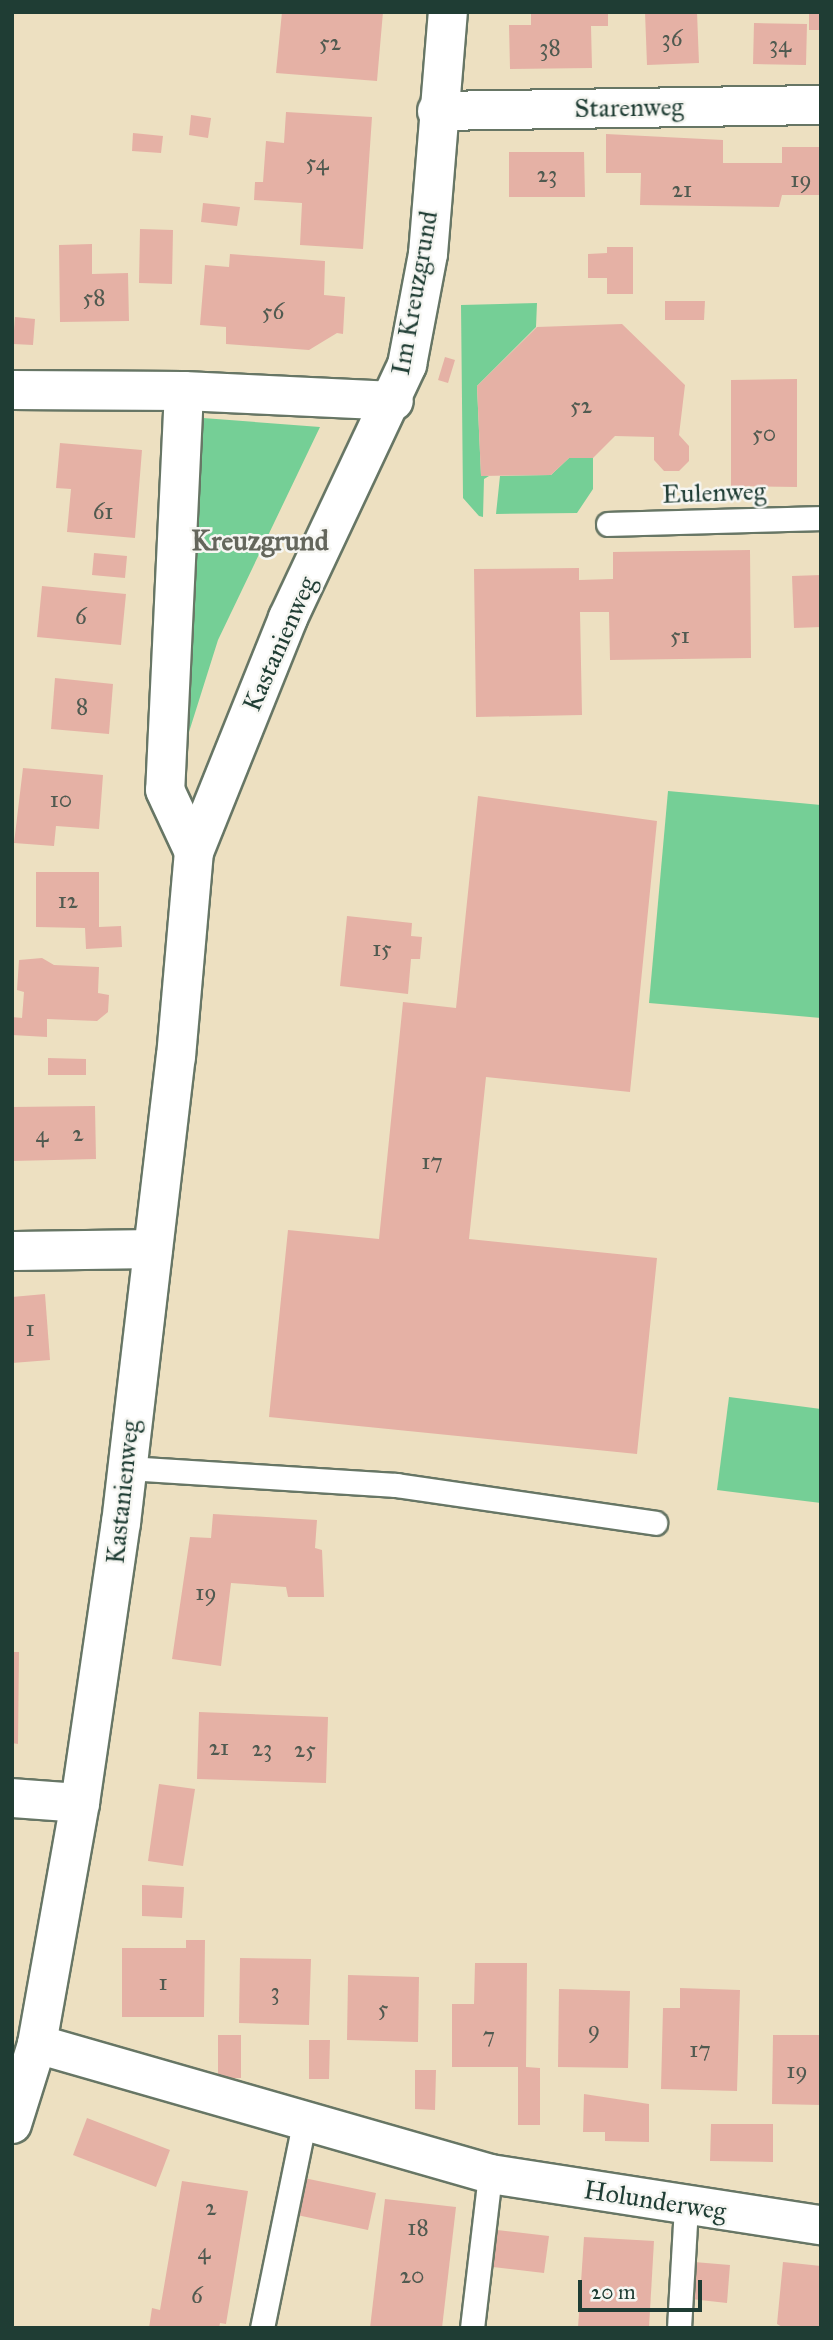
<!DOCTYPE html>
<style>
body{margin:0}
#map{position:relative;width:833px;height:2340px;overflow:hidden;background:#ede0c1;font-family:"IM FELL Great Primer",serif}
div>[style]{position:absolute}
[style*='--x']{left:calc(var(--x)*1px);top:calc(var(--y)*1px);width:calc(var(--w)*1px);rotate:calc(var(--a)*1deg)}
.green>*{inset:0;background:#75cf96}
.building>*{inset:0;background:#e5b1a5}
.roads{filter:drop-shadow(2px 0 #677665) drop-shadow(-2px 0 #677665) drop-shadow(0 2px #677665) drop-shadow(0 -2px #677665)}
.lane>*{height:23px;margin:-11.5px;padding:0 11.5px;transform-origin:11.5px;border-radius:11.5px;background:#fff}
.street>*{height:38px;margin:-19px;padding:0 19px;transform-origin:19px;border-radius:19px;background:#fff}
span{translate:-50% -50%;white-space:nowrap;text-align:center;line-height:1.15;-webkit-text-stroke:5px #f6f6f2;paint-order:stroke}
.number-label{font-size:23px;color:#505a50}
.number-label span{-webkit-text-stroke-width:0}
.street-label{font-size:26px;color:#1f3d34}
.neighbourhood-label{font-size:28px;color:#64665c;font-weight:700}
.frame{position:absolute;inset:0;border:14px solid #1f3d34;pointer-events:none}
.scale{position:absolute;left:578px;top:2280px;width:124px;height:32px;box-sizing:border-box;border:4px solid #1f3d34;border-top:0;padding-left:9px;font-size:21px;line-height:24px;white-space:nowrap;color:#1f3d34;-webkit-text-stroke:5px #f6f6f2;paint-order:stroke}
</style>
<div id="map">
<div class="green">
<div style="clip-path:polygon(537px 303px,536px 327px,477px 386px,481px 475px,489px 476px,484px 479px,483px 517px,479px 516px,463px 498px,461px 305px)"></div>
<div style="clip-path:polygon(203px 418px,320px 427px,218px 640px,189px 732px)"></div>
<div style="clip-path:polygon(569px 458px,593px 458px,593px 489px,577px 513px,496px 514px,500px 476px,551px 475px)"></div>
<div style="clip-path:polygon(668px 791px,821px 805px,821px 1018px,649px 1003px)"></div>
<div style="clip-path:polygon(729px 1397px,821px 1409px,821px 1503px,717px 1490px)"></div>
</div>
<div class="building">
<div style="clip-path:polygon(282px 12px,383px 12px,377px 81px,276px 73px)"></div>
<div style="clip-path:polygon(531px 12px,608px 12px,608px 26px,591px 26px,592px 68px,510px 69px,509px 25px,531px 25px)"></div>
<div style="clip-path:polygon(645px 12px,697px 12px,699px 63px,647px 65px)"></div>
<div style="clip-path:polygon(809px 12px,821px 12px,821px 30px,809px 30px)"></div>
<div style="clip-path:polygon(754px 23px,807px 24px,806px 65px,753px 64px)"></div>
<div style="clip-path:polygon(286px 112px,372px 117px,363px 249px,300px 245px,302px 203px,254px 200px,255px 182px,263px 182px,266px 141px,284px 143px)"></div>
<div style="clip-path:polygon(191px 115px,211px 118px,208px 138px,189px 135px)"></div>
<div style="clip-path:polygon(133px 133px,163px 136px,161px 153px,132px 151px)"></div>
<div style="clip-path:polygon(606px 134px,723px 140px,723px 163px,782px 163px,782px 147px,821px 147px,821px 195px,782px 195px,779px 207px,640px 205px,641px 173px,606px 173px)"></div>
<div style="clip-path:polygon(509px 152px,584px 152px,585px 197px,509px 197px)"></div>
<div style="clip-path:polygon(203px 203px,240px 207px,237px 226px,201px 222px)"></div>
<div style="clip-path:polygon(140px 229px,173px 230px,172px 284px,139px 283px)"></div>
<div style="clip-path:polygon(92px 244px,92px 274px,128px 273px,129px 321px,60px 322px,59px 245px)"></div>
<div style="clip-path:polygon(607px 247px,633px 247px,633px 294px,607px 294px,607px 278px,588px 278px,588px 254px,607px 253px)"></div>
<div style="clip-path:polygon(230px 254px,325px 261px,324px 295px,345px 297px,343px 334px,337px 333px,309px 350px,226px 344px,226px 327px,200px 325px,205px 265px,229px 267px)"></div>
<div style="clip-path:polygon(665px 301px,705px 301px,704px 320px,665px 320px)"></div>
<div style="clip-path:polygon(15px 317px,35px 319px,33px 345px,13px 344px)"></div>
<div style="clip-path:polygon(622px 324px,685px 385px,679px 435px,689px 446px,689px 461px,679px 471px,664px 471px,654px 460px,654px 437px,615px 436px,593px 458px,569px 458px,551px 475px,481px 476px,477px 386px,537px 327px)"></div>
<div style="clip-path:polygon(445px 357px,455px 360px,448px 383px,438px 380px)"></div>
<div style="clip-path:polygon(797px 379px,797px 487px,731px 486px,731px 380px)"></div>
<div style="clip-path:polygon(60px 443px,142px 450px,135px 538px,67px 532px,71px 489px,56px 488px)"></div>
<div style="clip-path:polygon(750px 550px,751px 658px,610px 660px,609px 612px,580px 612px,582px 715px,476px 717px,474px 569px,579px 568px,579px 580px,613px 579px,613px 552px)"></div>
<div style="clip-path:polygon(94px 553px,127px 556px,125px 578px,92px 575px)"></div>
<div style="clip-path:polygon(821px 575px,821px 627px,794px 628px,792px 576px)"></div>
<div style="clip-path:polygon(42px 586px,126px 594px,121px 645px,37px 637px)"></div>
<div style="clip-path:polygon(55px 678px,113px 684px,109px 734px,51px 729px)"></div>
<div style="clip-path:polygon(23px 768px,103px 775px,99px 829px,56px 826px,54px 846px,14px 843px)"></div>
<div style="clip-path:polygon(478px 796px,657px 821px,630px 1092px,486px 1077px,469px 1239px,657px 1258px,637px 1454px,269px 1417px,288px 1230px,379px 1239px,403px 1002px,456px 1008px)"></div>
<div style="clip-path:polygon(36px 872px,99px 872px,99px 927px,121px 926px,122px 947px,86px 949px,85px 928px,36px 927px)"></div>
<div style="clip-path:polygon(347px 916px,412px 923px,411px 936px,422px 937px,420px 959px,411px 959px,408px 994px,340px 986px)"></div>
<div style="clip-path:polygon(42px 958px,54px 965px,99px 967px,98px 993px,109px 995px,108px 1012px,97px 1021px,47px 1019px,47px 1037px,12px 1035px,12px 1017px,22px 1018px,24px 992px,17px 990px,19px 960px)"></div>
<div style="clip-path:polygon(48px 1058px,86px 1059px,86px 1075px,48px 1075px)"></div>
<div style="clip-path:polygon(95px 1106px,96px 1159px,12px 1161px,12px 1107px)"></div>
<div style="clip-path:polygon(45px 1294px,50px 1360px,12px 1363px,12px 1297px)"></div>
<div style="clip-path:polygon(213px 1514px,317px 1520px,315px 1548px,322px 1550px,324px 1597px,288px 1597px,286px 1587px,231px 1583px,221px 1666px,172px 1659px,190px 1537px,211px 1538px)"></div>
<div style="clip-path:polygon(12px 1652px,19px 1652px,18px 1744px,12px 1743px)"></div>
<div style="clip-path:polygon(199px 1712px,328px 1717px,326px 1783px,197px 1779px)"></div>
<div style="clip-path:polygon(159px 1784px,195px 1789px,183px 1866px,148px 1861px)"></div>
<div style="clip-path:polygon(142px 1885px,184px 1887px,182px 1918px,142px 1916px)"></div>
<div style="clip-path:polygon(186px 1940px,205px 1940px,204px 2017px,122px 2017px,122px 1948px,186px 1948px)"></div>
<div style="clip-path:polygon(240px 1958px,311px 1959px,309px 2025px,239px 2023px)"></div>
<div style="clip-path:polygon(475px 1963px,527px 1963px,526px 2067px,540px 2068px,540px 2125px,518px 2125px,518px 2067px,452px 2067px,452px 2004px,474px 2004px)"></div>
<div style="clip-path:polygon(348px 1975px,419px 1977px,418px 2042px,347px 2040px)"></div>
<div style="clip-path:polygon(680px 1988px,740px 1990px,737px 2091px,661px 2089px,663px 2008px,680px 2008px)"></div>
<div style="clip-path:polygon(559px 1989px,630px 1991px,628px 2068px,558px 2067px)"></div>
<div style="clip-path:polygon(218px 2035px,241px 2035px,241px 2078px,218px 2078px)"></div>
<div style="clip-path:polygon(773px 2035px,821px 2035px,821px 2105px,772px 2104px)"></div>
<div style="clip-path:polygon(309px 2040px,330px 2040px,329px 2079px,309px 2079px)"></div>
<div style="clip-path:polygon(415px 2070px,436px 2070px,435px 2110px,415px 2109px)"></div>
<div style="clip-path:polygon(584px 2094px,649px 2104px,649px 2142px,605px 2141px,605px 2132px,583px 2132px)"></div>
<div style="clip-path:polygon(87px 2118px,170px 2150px,156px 2187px,73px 2155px)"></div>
<div style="clip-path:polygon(711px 2124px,773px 2124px,773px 2162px,710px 2161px)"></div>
<div style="clip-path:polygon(304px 2178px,376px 2193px,368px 2230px,297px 2215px)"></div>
<div style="clip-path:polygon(182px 2181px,248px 2191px,226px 2324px,220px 2323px,219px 2328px,149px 2328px,152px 2308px,160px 2310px)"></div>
<div style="clip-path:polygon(385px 2199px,456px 2207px,442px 2328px,370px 2328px)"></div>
<div style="clip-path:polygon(497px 2230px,549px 2236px,544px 2273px,493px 2267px)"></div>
<div style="clip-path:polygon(584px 2237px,654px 2241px,649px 2328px,578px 2328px)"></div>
<div style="clip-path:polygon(694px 2262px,730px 2265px,727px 2303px,691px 2299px)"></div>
<div style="clip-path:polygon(783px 2262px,821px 2266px,821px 2328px,784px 2328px,777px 2324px)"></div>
</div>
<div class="roads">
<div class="lane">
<div style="--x:608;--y:524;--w:213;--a:-1.6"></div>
<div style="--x:127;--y:1468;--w:270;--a:3.6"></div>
<div style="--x:396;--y:1485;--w:262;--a:8.3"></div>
<div style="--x:262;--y:2328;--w:209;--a:-78.4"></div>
<div style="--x:472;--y:2328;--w:155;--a:-83.3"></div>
<div style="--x:679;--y:2328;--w:121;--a:-86.7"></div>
</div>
<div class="street">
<div style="--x:437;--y:111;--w:384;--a:-0.9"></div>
<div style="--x:12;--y:390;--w:172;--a:0.3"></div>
<div style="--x:184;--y:391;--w:210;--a:2.7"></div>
<div style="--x:184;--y:391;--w:399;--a:92.7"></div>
<div style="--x:165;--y:790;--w:68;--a:64.9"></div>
<div style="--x:12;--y:1251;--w:141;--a:-0.8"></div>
<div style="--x:12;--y:1798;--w:68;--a:4.2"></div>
<div style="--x:37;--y:2044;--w:471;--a:16"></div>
<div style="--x:490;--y:2174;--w:335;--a:8.8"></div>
<div style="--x:12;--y:2124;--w:84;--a:-72.6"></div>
<div style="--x:37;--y:2044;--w:245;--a:-79.9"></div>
<div style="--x:80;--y:1803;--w:283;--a:-81.7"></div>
<div style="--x:121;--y:1523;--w:469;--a:-83.3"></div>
<div style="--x:176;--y:1057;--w:206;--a:-85"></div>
<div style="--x:194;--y:852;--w:252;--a:-68.1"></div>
<div style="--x:288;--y:618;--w:280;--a:-64.8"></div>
<div style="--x:407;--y:365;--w:113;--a:-79.3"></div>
<div style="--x:428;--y:254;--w:243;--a:-85.3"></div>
</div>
</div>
<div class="number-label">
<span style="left:672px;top:38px">36</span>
<span style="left:330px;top:42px">52</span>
<span style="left:780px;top:44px">34</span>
<span style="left:550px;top:47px">38</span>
<span style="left:317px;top:162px">54</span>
<span style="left:547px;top:174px">23</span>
<span style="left:801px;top:179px">19</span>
<span style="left:682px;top:189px">21</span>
<span style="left:94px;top:297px">58</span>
<span style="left:273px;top:311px">56</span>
<span style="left:581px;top:405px">52</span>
<span style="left:764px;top:433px">50</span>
<span style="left:103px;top:511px">61</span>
<span style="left:81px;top:616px">6</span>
<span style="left:680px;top:635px">51</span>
<span style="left:82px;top:706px">8</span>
<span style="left:61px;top:799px">10</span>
<span style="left:68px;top:900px">12</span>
<span style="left:382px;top:948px">15</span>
<span style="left:78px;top:1133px">2</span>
<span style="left:42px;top:1134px">4</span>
<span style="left:432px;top:1161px">17</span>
<span style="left:30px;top:1328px">1</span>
<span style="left:206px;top:1592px">19</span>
<span style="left:219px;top:1747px">21</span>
<span style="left:262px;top:1748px">23</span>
<span style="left:305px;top:1749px">25</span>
<span style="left:163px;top:1982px">1</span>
<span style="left:275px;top:1991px">3</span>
<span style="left:383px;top:2008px">5</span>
<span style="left:594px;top:2029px">9</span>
<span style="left:489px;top:2035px">7</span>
<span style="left:700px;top:2049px">17</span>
<span style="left:797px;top:2070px">19</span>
<span style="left:211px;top:2207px">2</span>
<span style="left:418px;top:2227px">18</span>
<span style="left:204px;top:2251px">4</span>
<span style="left:412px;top:2275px">20</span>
<span style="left:197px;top:2295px">6</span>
</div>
<div class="street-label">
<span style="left:629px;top:108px;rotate:-1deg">Starenweg</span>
<span style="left:415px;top:293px;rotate:-80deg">Im Kreuzgrund</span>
<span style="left:714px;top:493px;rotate:-2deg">Eulenweg</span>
<span style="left:280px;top:644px;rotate:-66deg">Kastanienweg</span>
<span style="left:123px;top:1492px;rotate:-84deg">Kastanienweg</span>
<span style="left:655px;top:2201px;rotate:9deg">Holunderweg</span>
</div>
<div class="neighbourhood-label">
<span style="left:260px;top:541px">Kreuzgrund</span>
</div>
<div class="frame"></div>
<div class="scale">20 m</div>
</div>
